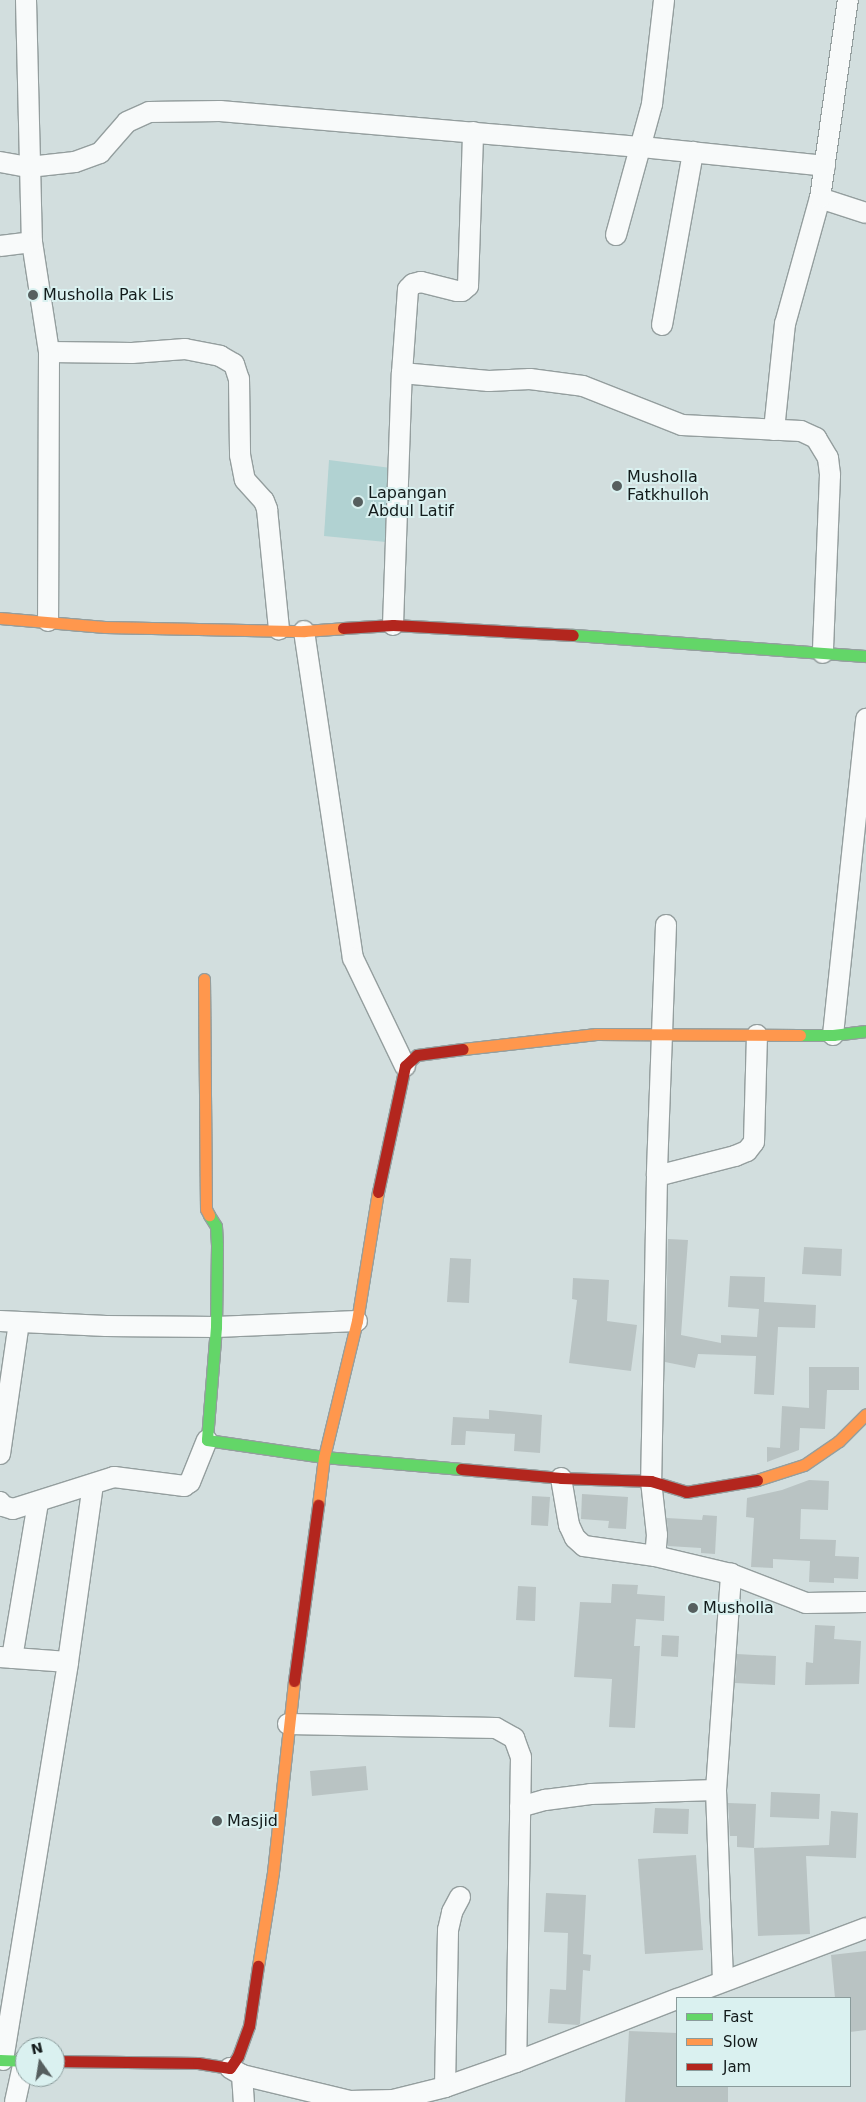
<!DOCTYPE html>
<style>
body{margin:0}
#map{position:relative;width:866px;height:2102px;overflow:hidden;background:#d2dede;font-family:"DejaVu Sans",sans-serif}
div>[style]{position:absolute}
[style*='--x']{left:calc(var(--x)*1px);top:calc(var(--y)*1px);width:calc(var(--w)*1px);rotate:calc(var(--a)*1deg)}
.green>*{inset:0;background:#b1d2d2}
.building>*{inset:0;background:#b9c3c3}
.roads{filter:drop-shadow(1px 0 #949e9e) drop-shadow(-1px 0 #949e9e) drop-shadow(0 1px #949e9e) drop-shadow(0 -1px #949e9e)}
.street>*{height:20px;margin:-10px;padding:0 10px;transform-origin:10px;border-radius:10px;background:#f8fafa}
.fast>*{height:11px;margin:-5.5px;padding:0 5.5px;transform-origin:5.5px;border-radius:5.5px;background:#63d668}
.slow>*{height:11px;margin:-5.5px;padding:0 5.5px;transform-origin:5.5px;border-radius:5.5px;background:#ff974d}
.jam>*{height:11px;margin:-5.5px;padding:0 5.5px;transform-origin:5.5px;border-radius:5.5px;background:#b3261e}
.dots>*{width:14px;height:14px;translate:-50% -50%;box-sizing:border-box;border:2px solid #daf1f0;border-radius:50%}
span{translate:-50% -50%;white-space:nowrap;text-align:center;line-height:1.15;-webkit-text-stroke:4px #daf1f0;paint-order:stroke}
.poi-label{font-size:16px;color:#131b1b}
.left{translate:0 -50%;text-align:left}
.legend{position:absolute;left:676px;top:1997px;width:175px;height:90px;box-sizing:border-box;background:#daf1f0;border:1px solid #8a9b9b;margin:0;padding:6px 9px;list-style:none;font-size:15px;color:#131b1b}
.legend li{display:flex;align-items:center;gap:10px;height:25px}
.legend b{width:25px;border:1px solid #8a9b9b}
.north{position:absolute;left:15px;top:2037px;width:50px;height:50px;box-sizing:border-box;background:#daf1f0;border:1px solid #8a9b9b;border-radius:50%;rotate:347deg;font-size:14px;font-weight:700;line-height:20px;text-align:center;color:#131b1b}
.north::after{content:'';display:block;margin:auto;width:18px;height:22px;background:#565f5f;clip-path:polygon(50% 0,100% 100%,50% 72%,0 100%)}
</style>
<div id="map">
<div class="green">
<div style="clip-path:polygon(329px 460px,391px 468px,386px 542px,324px 536px)"></div>
</div>
<div class="building">
<div style="clip-path:polygon(668px 1239px,688px 1240px,681px 1335px,721px 1343px,721px 1335px,757px 1337px,759px 1309px,728px 1307px,730px 1276px,765px 1277px,764px 1302px,816px 1305px,815px 1328px,778px 1327px,774px 1395px,754px 1394px,756px 1356px,698px 1354px,695px 1368px,665px 1362px)"></div>
<div style="clip-path:polygon(804px 1247px,842px 1249px,841px 1276px,802px 1274px)"></div>
<div style="clip-path:polygon(450px 1258px,471px 1259px,469px 1303px,447px 1302px)"></div>
<div style="clip-path:polygon(573px 1278px,609px 1280px,607px 1321px,637px 1325px,631px 1371px,569px 1363px,577px 1300px,572px 1299px)"></div>
<div style="clip-path:polygon(809px 1367px,859px 1367px,859px 1390px,827px 1390px,825px 1429px,800px 1428px,799px 1450px,767px 1462px,767px 1447px,780px 1448px,782px 1406px,809px 1408px)"></div>
<div style="clip-path:polygon(489px 1410px,542px 1415px,540px 1453px,514px 1451px,515px 1434px,466px 1431px,465px 1445px,451px 1445px,453px 1417px,489px 1419px)"></div>
<div style="clip-path:polygon(809px 1480px,829px 1481px,828px 1510px,801px 1509px,800px 1539px,836px 1540px,835px 1556px,859px 1557px,858px 1579px,834px 1578px,834px 1583px,809px 1582px,810px 1561px,773px 1559px,773px 1568px,751px 1567px,754px 1518px,746px 1517px,747px 1498px,782px 1490px)"></div>
<div style="clip-path:polygon(582px 1494px,628px 1497px,626px 1529px,608px 1528px,609px 1521px,581px 1519px)"></div>
<div style="clip-path:polygon(532px 1496px,550px 1497px,548px 1526px,531px 1525px)"></div>
<div style="clip-path:polygon(703px 1515px,717px 1516px,715px 1554px,701px 1553px,701px 1548px,668px 1546px,667px 1518px,702px 1520px)"></div>
<div style="clip-path:polygon(612px 1584px,638px 1585px,637px 1594px,665px 1596px,664px 1621px,636px 1619px,634px 1646px,640px 1646px,635px 1728px,609px 1727px,612px 1679px,574px 1677px,580px 1602px,611px 1603px)"></div>
<div style="clip-path:polygon(518px 1586px,536px 1587px,535px 1621px,516px 1620px)"></div>
<div style="clip-path:polygon(815px 1625px,835px 1626px,834px 1639px,861px 1641px,859px 1684px,805px 1685px,806px 1662px,813px 1663px)"></div>
<div style="clip-path:polygon(662px 1635px,679px 1636px,678px 1657px,661px 1656px)"></div>
<div style="clip-path:polygon(737px 1654px,776px 1656px,775px 1685px,735px 1683px)"></div>
<div style="clip-path:polygon(366px 1766px,368px 1790px,312px 1796px,310px 1771px)"></div>
<div style="clip-path:polygon(771px 1792px,820px 1794px,819px 1819px,770px 1817px)"></div>
<div style="clip-path:polygon(728px 1803px,756px 1804px,754px 1848px,737px 1847px,737px 1836px,730px 1836px)"></div>
<div style="clip-path:polygon(655px 1808px,689px 1809px,688px 1834px,653px 1833px)"></div>
<div style="clip-path:polygon(831px 1811px,858px 1813px,856px 1858px,806px 1856px,810px 1934px,758px 1936px,754px 1848px,829px 1845px)"></div>
<div style="clip-path:polygon(696px 1855px,703px 1950px,645px 1954px,638px 1859px)"></div>
<div style="clip-path:polygon(546px 1893px,586px 1895px,583px 1954px,591px 1955px,590px 1971px,583px 1970px,580px 2024px,578px 2025px,548px 2023px,550px 1989px,566px 1990px,568px 1933px,544px 1932px)"></div>
<div style="clip-path:polygon(866px 1951px,866px 2030px,850px 2032px,850px 1998px,835px 1998px,831px 1955px)"></div>
<div style="clip-path:polygon(629px 2031px,677px 2033px,677px 2086px,728px 2086px,728px 2102px,625px 2102px)"></div>
</div>
<div class="roads">
<div class="street">
<div style="--x:26;--y:0;--w:242;--a:88.6"></div>
<div style="--x:32;--y:242;--w:111;--a:81.2"></div>
<div style="--x:49;--y:352;--w:269;--a:90.2"></div>
<div style="--x:0;--y:162;--w:29;--a:10"></div>
<div style="--x:29;--y:167;--w:46;--a:-6.2"></div>
<div style="--x:75;--y:162;--w:27;--a:-20"></div>
<div style="--x:100;--y:153;--w:41;--a:-48.9"></div>
<div style="--x:127;--y:122;--w:24;--a:-24"></div>
<div style="--x:149;--y:112;--w:71;--a:-0.8"></div>
<div style="--x:220;--y:111;--w:424;--a:4.9"></div>
<div style="--x:642;--y:147;--w:184;--a:5.9"></div>
<div style="--x:820;--y:198;--w:48;--a:18.1"></div>
<div style="--x:616;--y:235;--w:136;--a:-74.6"></div>
<div style="--x:652;--y:104;--w:105;--a:-83.4"></div>
<div style="--x:0;--y:246;--w:32;--a:-7"></div>
<div style="--x:662;--y:325;--w:176;--a:-79.8"></div>
<div style="--x:49;--y:352;--w:83;--a:0.7"></div>
<div style="--x:132;--y:353;--w:53;--a:-4.3"></div>
<div style="--x:185;--y:349;--w:36;--a:11"></div>
<div style="--x:220;--y:356;--w:16;--a:30"></div>
<div style="--x:234;--y:364;--w:16;--a:72"></div>
<div style="--x:239;--y:379;--w:76;--a:89.2"></div>
<div style="--x:240;--y:455;--w:25;--a:79"></div>
<div style="--x:245;--y:480;--w:28;--a:48"></div>
<div style="--x:264;--y:501;--w:9;--a:69"></div>
<div style="--x:267;--y:509;--w:121;--a:84.3"></div>
<div style="--x:402;--y:373;--w:87;--a:5.3"></div>
<div style="--x:489;--y:381;--w:41;--a:-2.8"></div>
<div style="--x:530;--y:379;--w:53;--a:7.5"></div>
<div style="--x:583;--y:386;--w:106;--a:21.5"></div>
<div style="--x:682;--y:425;--w:119;--a:2.9"></div>
<div style="--x:801;--y:431;--w:17;--a:25"></div>
<div style="--x:816;--y:438;--w:23;--a:59"></div>
<div style="--x:828;--y:458;--w:17;--a:83"></div>
<div style="--x:830;--y:475;--w:178;--a:92.3"></div>
<div style="--x:774;--y:430;--w:107;--a:-84.1"></div>
<div style="--x:785;--y:324;--w:131;--a:-74.5"></div>
<div style="--x:820;--y:198;--w:200;--a:-82"></div>
<div style="--x:393;--y:625;--w:252;--a:-88"></div>
<div style="--x:402;--y:373;--w:84;--a:-85.9"></div>
<div style="--x:408;--y:289;--w:7;--a:-45"></div>
<div style="--x:413;--y:284;--w:8;--a:-14"></div>
<div style="--x:421;--y:282;--w:37;--a:14"></div>
<div style="--x:457;--y:291;--w:5;--a:0"></div>
<div style="--x:462;--y:291;--w:8;--a:-40"></div>
<div style="--x:468;--y:286;--w:154;--a:-88.1"></div>
<div style="--x:304;--y:631;--w:331;--a:81.5"></div>
<div style="--x:353;--y:958;--w:120;--a:64.3"></div>
<div style="--x:666;--y:925;--w:251;--a:92.1"></div>
<div style="--x:657;--y:1176;--w:305;--a:91.1"></div>
<div style="--x:651;--y:1481;--w:54;--a:83.7"></div>
<div style="--x:657;--y:1535;--w:21;--a:95"></div>
<div style="--x:655;--y:1556;--w:78;--a:13.3"></div>
<div style="--x:731;--y:1574;--w:80;--a:21.1"></div>
<div style="--x:806;--y:1603;--w:60;--a:-1"></div>
<div style="--x:833;--y:1035;--w:318;--a:-84"></div>
<div style="--x:657;--y:1176;--w:81;--a:-14.4"></div>
<div style="--x:735;--y:1156;--w:13;--a:-23"></div>
<div style="--x:747;--y:1151;--w:11;--a:-52"></div>
<div style="--x:754;--y:1142;--w:107;--a:-88.4"></div>
<div style="--x:0;--y:1321;--w:106;--a:2.7"></div>
<div style="--x:106;--y:1326;--w:110;--a:0.5"></div>
<div style="--x:216;--y:1327;--w:141;--a:-2.4"></div>
<div style="--x:0;--y:1454;--w:133;--a:-81.8"></div>
<div style="--x:561;--y:1478;--w:48;--a:80.3"></div>
<div style="--x:569;--y:1525;--w:14;--a:65"></div>
<div style="--x:575;--y:1538;--w:12;--a:42"></div>
<div style="--x:584;--y:1546;--w:72;--a:8"></div>
<div style="--x:0;--y:1502;--w:5;--a:53"></div>
<div style="--x:3;--y:1506;--w:10;--a:17"></div>
<div style="--x:13;--y:1509;--w:106;--a:-17.6"></div>
<div style="--x:114;--y:1477;--w:71;--a:7.3"></div>
<div style="--x:184;--y:1486;--w:7;--a:-34"></div>
<div style="--x:190;--y:1482;--w:45;--a:-68"></div>
<div style="--x:0;--y:1657;--w:68;--a:4.2"></div>
<div style="--x:12;--y:1658;--w:158;--a:-80.5"></div>
<div style="--x:288;--y:1724;--w:208;--a:1.1"></div>
<div style="--x:496;--y:1728;--w:21;--a:29"></div>
<div style="--x:514;--y:1738;--w:20;--a:70"></div>
<div style="--x:521;--y:1757;--w:305;--a:90.9"></div>
<div style="--x:520;--y:1807;--w:26;--a:-16"></div>
<div style="--x:545;--y:1800;--w:46;--a:-7.4"></div>
<div style="--x:591;--y:1794;--w:125;--a:-1.8"></div>
<div style="--x:723;--y:1981;--w:191;--a:-92.1"></div>
<div style="--x:716;--y:1790;--w:217;--a:-86"></div>
<div style="--x:680;--y:1998;--w:199;--a:-20.6"></div>
<div style="--x:3;--y:2060;--w:403;--a:-80.7"></div>
<div style="--x:68;--y:1662;--w:179;--a:-82"></div>
<div style="--x:230;--y:2068;--w:14;--a:30"></div>
<div style="--x:242;--y:2075;--w:111;--a:13.5"></div>
<div style="--x:350;--y:2101;--w:43;--a:-1.3"></div>
<div style="--x:393;--y:2100;--w:54;--a:-14"></div>
<div style="--x:445;--y:2087;--w:75;--a:-19.4"></div>
<div style="--x:516;--y:2062;--w:173;--a:-21.4"></div>
<div style="--x:242;--y:2075;--w:27;--a:86"></div>
<div style="--x:445;--y:2087;--w:157;--a:-88.9"></div>
<div style="--x:448;--y:1930;--w:18;--a:-77"></div>
<div style="--x:452;--y:1912;--w:17;--a:-62"></div>
<div style="--x:15;--y:2102;--w:42;--a:-77.6"></div>
</div>
<div class="fast">
<div style="--x:573;--y:635;--w:294;--a:4.1"></div>
<div style="--x:800;--y:1035;--w:33;--a:0"></div>
<div style="--x:833;--y:1035;--w:33;--a:-7"></div>
<div style="--x:209;--y:1215;--w:13;--a:58"></div>
<div style="--x:216;--y:1226;--w:19;--a:87"></div>
<div style="--x:217;--y:1245;--w:82;--a:90.7"></div>
<div style="--x:216;--y:1327;--w:113;--a:94.6"></div>
<div style="--x:207;--y:1440;--w:118;--a:8.3"></div>
<div style="--x:324;--y:1457;--w:138;--a:5"></div>
<div style="--x:0;--y:2060;--w:25;--a:2"></div>
</div>
<div class="slow">
<div style="--x:0;--y:618;--w:105;--a:4.9"></div>
<div style="--x:105;--y:627;--w:199;--a:1.2"></div>
<div style="--x:304;--y:631;--w:39;--a:-4"></div>
<div style="--x:204;--y:979;--w:230;--a:89.5"></div>
<div style="--x:206;--y:1209;--w:7;--a:63"></div>
<div style="--x:463;--y:1049;--w:134;--a:-6.4"></div>
<div style="--x:596;--y:1034;--w:204;--a:0.3"></div>
<div style="--x:757;--y:1480;--w:49;--a:-17.7"></div>
<div style="--x:804;--y:1465;--w:42;--a:-34.4"></div>
<div style="--x:839;--y:1441;--w:38;--a:-45"></div>
<div style="--x:318;--y:1505;--w:48;--a:-82.9"></div>
<div style="--x:324;--y:1457;--w:140;--a:-76.4"></div>
<div style="--x:357;--y:1321;--w:131;--a:-80.8"></div>
<div style="--x:258;--y:1966;--w:95;--a:-80.9"></div>
<div style="--x:273;--y:1872;--w:192;--a:-83.7"></div>
</div>
<div class="jam">
<div style="--x:343;--y:628;--w:50;--a:-3.4"></div>
<div style="--x:393;--y:625;--w:180;--a:3.2"></div>
<div style="--x:378;--y:1192;--w:129;--a:-77.9"></div>
<div style="--x:405;--y:1066;--w:16;--a:-43"></div>
<div style="--x:417;--y:1055;--w:46;--a:-7.4"></div>
<div style="--x:461;--y:1469;--w:100;--a:5.1"></div>
<div style="--x:561;--y:1478;--w:90;--a:1.9"></div>
<div style="--x:651;--y:1481;--w:37;--a:17"></div>
<div style="--x:686;--y:1492;--w:72;--a:-9.6"></div>
<div style="--x:294;--y:1681;--w:178;--a:-82.2"></div>
<div style="--x:55;--y:2061;--w:143;--a:0.8"></div>
<div style="--x:198;--y:2063;--w:32;--a:9"></div>
<div style="--x:230;--y:2068;--w:14;--a:-56"></div>
<div style="--x:238;--y:2056;--w:32;--a:-70"></div>
<div style="--x:249;--y:2026;--w:61;--a:-81.5"></div>
</div>
</div>
<div class="dots">
<div style="left:33px;top:295px;background:#565f5f"></div>
<div style="left:617px;top:486px;background:#565f5f"></div>
<div style="left:358px;top:502px;background:#565f5f"></div>
<div style="left:693px;top:1608px;background:#565f5f"></div>
<div style="left:217px;top:1821px;background:#565f5f"></div>
</div>
<div class="poi-label">
<span class="left" style="left:43px;top:295px">Musholla Pak Lis</span>
<span class="left" style="left:627px;top:486px">Musholla<br>Fatkhulloh</span>
<span class="left" style="left:368px;top:502px">Lapangan<br>Abdul Latif</span>
<span class="left" style="left:703px;top:1608px">Musholla</span>
<span class="left" style="left:227px;top:1821px">Masjid</span>
</div>
<ul class="legend">
<li><b style="height:6px;background:#63d668"></b>Fast</li>
<li><b style="height:6px;background:#ff974d"></b>Slow</li>
<li><b style="height:6px;background:#b3261e"></b>Jam</li>
</ul>
<div class="north">N</div>
</div>
